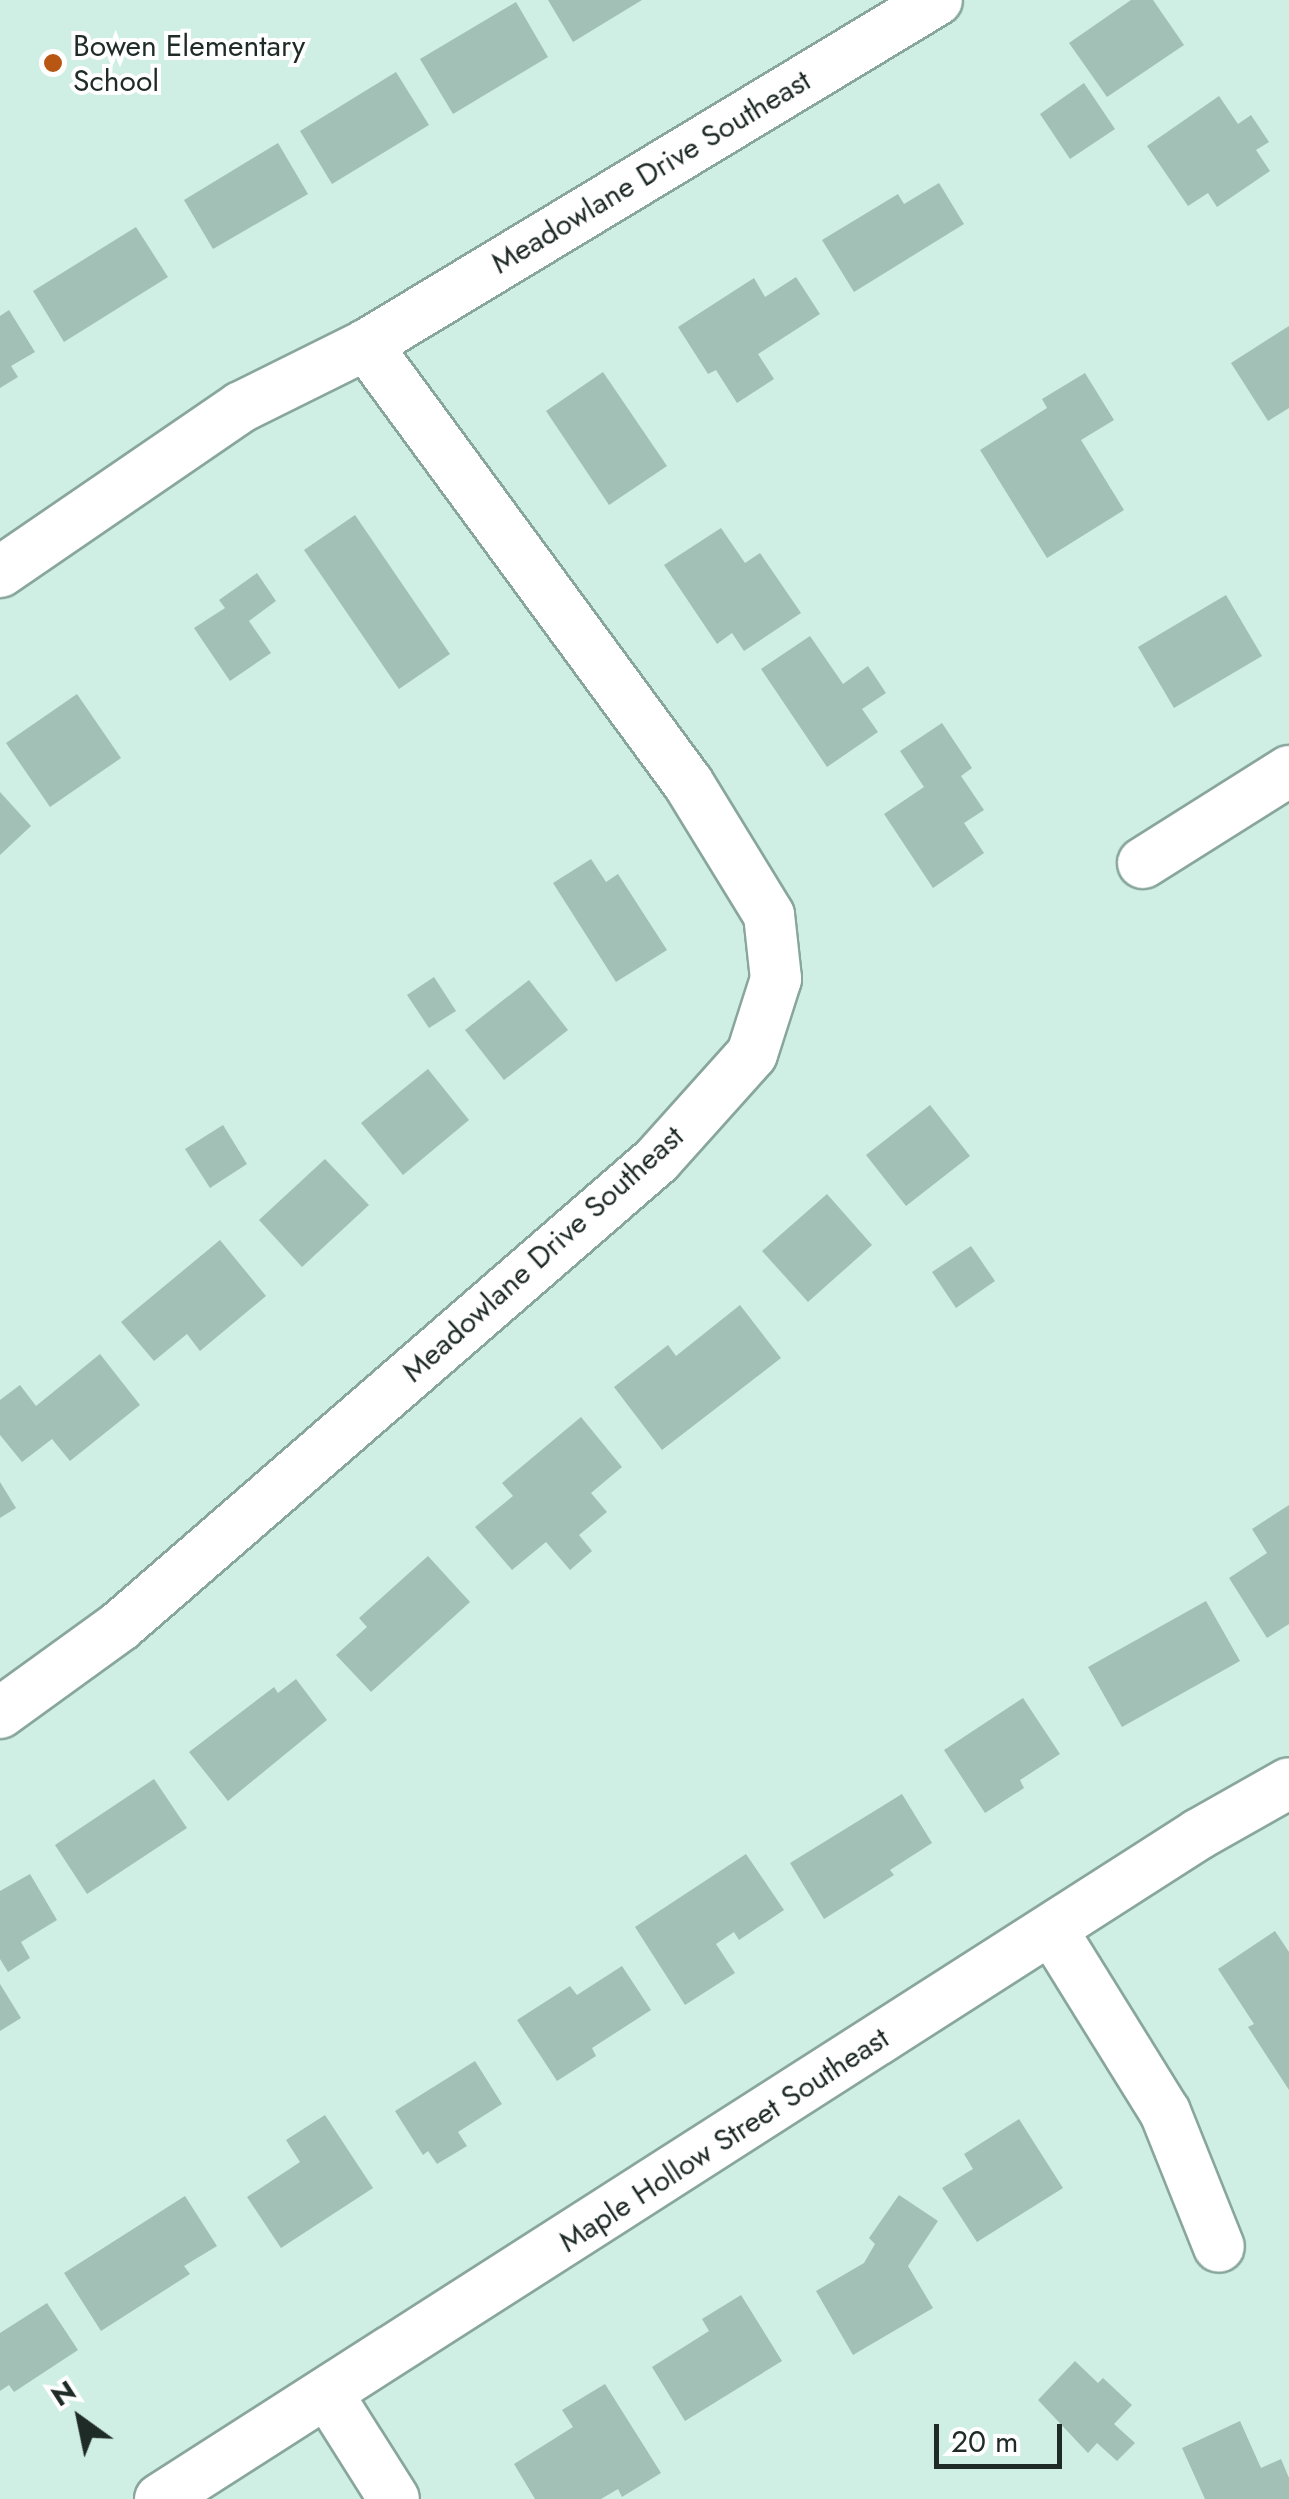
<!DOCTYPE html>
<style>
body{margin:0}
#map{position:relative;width:1289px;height:2499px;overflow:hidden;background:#cfeee4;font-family:Jost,sans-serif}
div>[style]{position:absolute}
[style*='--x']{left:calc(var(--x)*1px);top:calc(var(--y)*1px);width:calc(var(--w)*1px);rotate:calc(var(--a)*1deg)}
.building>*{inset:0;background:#a2c0b6}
.roads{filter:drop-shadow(2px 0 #89a69d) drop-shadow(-2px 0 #89a69d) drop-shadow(0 2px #89a69d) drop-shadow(0 -2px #89a69d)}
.street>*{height:50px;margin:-25px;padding:0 25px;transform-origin:25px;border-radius:25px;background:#fff}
.dots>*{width:28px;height:28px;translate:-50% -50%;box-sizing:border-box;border:5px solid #fff;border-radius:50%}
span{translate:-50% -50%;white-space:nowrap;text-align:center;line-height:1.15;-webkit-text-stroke:8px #fff;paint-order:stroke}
.poi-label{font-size:30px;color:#1f2b27}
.left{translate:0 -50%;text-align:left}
.street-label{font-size:30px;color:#1f2b27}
.north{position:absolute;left:30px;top:2369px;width:100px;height:100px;-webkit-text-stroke:8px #fff;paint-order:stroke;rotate:327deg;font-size:28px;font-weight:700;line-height:40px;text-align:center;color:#1f2b27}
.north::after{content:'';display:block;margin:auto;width:35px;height:45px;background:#1f2b27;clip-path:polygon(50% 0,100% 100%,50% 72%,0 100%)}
.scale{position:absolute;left:934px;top:2424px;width:128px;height:45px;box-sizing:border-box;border:5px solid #1f2b27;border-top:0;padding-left:12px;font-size:30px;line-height:35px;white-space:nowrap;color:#1f2b27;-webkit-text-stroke:8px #fff;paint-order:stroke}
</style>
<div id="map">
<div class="building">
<div style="clip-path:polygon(548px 0,642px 0,573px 42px)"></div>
<div style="clip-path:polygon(1131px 0,1153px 0,1184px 45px,1107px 97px,1069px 43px)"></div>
<div style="clip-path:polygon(516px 2px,548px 57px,453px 114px,420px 59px)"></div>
<div style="clip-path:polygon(396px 72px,429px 125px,332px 184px,300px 131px)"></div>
<div style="clip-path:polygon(1084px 83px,1115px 129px,1070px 159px,1040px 114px)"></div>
<div style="clip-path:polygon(1219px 96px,1238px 124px,1251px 115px,1269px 142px,1256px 150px,1270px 171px,1217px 207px,1208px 193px,1188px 206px,1147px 146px)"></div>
<div style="clip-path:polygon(278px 143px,308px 194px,213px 249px,184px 200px)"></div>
<div style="clip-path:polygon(939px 183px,964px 224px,854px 292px,822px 240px,898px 194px,904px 204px)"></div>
<div style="clip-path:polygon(136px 227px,168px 277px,64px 342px,33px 291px)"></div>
<div style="clip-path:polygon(796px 277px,820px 314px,758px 354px,774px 379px,737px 403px,716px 370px,708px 374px,678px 327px,754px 278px,765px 297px)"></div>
<div style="clip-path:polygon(9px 310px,35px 352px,11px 366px,18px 377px,0 388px,0 316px)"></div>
<div style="clip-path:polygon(1289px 326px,1289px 408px,1268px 421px,1231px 363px)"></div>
<div style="clip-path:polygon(603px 372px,667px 466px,609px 505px,546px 411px)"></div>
<div style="clip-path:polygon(1085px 373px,1114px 420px,1081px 440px,1124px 510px,1047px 558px,980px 450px,1047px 408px,1042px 399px)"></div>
<div style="clip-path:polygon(355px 515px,450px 654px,399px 689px,304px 550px)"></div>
<div style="clip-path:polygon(721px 528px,745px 563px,760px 553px,801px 613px,744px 651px,732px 633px,717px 644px,664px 565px)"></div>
<div style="clip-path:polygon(257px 573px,276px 601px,249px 621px,271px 653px,230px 681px,194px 628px,225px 608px,219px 600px)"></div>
<div style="clip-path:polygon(1226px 595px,1262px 656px,1174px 708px,1138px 647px)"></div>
<div style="clip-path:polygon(810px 636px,843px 684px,868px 666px,886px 693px,862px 709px,878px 732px,827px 767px,761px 669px)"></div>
<div style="clip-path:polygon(77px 694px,121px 758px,50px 807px,6px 743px)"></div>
<div style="clip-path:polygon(942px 723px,972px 768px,961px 776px,984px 810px,964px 823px,984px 853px,933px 888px,884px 814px,924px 787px,900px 751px)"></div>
<div style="clip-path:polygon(0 792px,31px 826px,0 855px)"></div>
<div style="clip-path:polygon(591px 859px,606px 882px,618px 874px,667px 950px,616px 982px,553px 883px)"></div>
<div style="clip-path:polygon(434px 977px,456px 1011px,429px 1028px,407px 995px)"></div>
<div style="clip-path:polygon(529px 980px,568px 1030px,504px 1080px,465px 1030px)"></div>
<div style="clip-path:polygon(428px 1069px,469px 1120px,403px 1175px,361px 1123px)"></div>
<div style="clip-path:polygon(930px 1105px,970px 1156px,906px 1206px,866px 1155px)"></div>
<div style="clip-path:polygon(223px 1125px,247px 1164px,210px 1188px,185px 1149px)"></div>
<div style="clip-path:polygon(325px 1159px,369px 1205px,302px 1267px,259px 1220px)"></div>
<div style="clip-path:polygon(827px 1194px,872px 1245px,808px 1302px,762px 1251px)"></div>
<div style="clip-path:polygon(220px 1240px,266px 1296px,200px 1351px,187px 1334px,154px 1361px,121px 1322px)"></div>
<div style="clip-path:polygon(971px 1246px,995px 1281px,956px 1308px,932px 1272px)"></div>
<div style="clip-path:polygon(740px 1305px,781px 1358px,662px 1450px,614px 1387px,668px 1345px,676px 1356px)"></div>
<div style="clip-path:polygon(100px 1354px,140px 1405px,70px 1461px,52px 1439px,22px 1462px,0 1435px,0 1400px,20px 1385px,36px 1406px)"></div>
<div style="clip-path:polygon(581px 1417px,622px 1467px,591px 1493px,607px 1512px,579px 1535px,592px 1551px,570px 1570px,546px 1542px,512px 1570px,475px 1527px,513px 1496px,502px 1483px)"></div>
<div style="clip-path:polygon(0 1482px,16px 1508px,0 1518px)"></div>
<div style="clip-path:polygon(1289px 1505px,1289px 1624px,1267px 1638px,1229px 1578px,1267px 1553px,1252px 1529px)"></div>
<div style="clip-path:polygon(428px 1556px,470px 1602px,371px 1692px,336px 1655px,367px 1627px,359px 1618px)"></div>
<div style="clip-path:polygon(1206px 1601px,1240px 1661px,1122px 1727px,1088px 1667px)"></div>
<div style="clip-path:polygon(296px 1679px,327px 1720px,228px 1801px,189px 1752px,274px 1687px,278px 1693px)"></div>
<div style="clip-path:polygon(1023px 1698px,1060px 1754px,1020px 1780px,1024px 1788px,985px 1813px,944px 1750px)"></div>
<div style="clip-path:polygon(154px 1779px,187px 1828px,87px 1894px,55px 1845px)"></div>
<div style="clip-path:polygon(902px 1794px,932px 1843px,890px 1870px,894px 1875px,824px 1919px,790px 1863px)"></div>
<div style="clip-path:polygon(746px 1854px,784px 1910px,739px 1940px,734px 1932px,716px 1944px,735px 1973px,685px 2005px,635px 1927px)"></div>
<div style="clip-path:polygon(30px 1874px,57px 1920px,21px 1942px,30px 1958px,8px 1972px,0 1959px,0 1891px)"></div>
<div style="clip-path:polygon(1275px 1931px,1289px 1952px,1289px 2090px,1248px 2027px,1254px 2024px,1218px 1969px)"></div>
<div style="clip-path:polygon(622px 1966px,651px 2010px,592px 2048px,596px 2056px,557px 2081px,517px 2020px,570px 1986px,577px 1995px)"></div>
<div style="clip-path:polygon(0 1984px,21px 2018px,0 2031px)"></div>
<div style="clip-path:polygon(475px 2061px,502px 2104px,458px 2132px,467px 2146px,437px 2164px,428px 2151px,423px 2155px,395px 2111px)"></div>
<div style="clip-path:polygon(325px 2115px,373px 2188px,281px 2248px,247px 2197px,300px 2162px,286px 2140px)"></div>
<div style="clip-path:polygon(1019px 2119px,1063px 2188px,977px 2242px,942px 2188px,973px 2169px,964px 2154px)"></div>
<div style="clip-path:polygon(899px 2195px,938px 2221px,908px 2266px,933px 2308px,853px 2355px,816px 2291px,864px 2263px,875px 2244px,869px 2238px)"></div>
<div style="clip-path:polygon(185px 2196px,217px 2246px,184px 2266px,190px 2274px,101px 2331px,64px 2273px)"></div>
<div style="clip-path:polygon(741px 2295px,782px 2361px,685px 2421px,652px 2367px,709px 2331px,702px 2319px)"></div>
<div style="clip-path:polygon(47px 2303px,78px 2350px,14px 2392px,9px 2385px,0 2391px,0 2333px)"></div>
<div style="clip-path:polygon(1075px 2361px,1098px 2383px,1103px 2378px,1132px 2405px,1114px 2424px,1135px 2443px,1117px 2461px,1097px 2443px,1088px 2453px,1038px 2400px)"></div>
<div style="clip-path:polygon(605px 2384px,661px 2473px,622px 2497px,618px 2489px,601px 2499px,535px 2499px,514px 2464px,573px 2427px,562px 2410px)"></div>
<div style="clip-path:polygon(1240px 2421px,1261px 2468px,1281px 2459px,1289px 2478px,1289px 2499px,1205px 2499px,1182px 2448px)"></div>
</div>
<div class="roads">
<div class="street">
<div style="--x:0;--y:572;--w:292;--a:-34.4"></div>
<div style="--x:241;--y:407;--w:140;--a:-26.4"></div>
<div style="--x:366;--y:345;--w:667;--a:-31.14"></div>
<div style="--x:1143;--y:863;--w:173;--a:-32.2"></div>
<div style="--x:0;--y:1713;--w:148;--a:-35.9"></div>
<div style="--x:120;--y:1626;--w:711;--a:-40.95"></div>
<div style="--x:657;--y:1160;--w:142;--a:-48.1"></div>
<div style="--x:752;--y:1054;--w:79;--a:-72.3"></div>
<div style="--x:776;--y:979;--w:64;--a:-96.2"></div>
<div style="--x:769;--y:915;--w:155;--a:-121.5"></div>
<div style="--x:688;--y:783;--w:544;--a:-126.32"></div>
<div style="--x:1052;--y:1930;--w:214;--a:58.2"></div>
<div style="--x:1165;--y:2112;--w:145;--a:68.2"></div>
<div style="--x:327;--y:2393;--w:125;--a:57.7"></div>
<div style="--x:160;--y:2499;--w:1234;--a:-32.62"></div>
<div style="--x:1199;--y:1834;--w:103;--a:-29.5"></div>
</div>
</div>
<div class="dots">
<div style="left:53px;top:63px;background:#b75713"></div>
</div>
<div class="poi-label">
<span class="left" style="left:73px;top:63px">Bowen Elementary<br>School</span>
</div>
<div class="street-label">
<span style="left:651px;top:172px;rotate:-31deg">Meadowlane Drive Southeast</span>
<span style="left:543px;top:1254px;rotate:-42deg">Meadowlane Drive Southeast</span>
<span style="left:724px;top:2140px;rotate:-33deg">Maple Hollow Street Southeast</span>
</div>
<div class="north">N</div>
<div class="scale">20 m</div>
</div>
